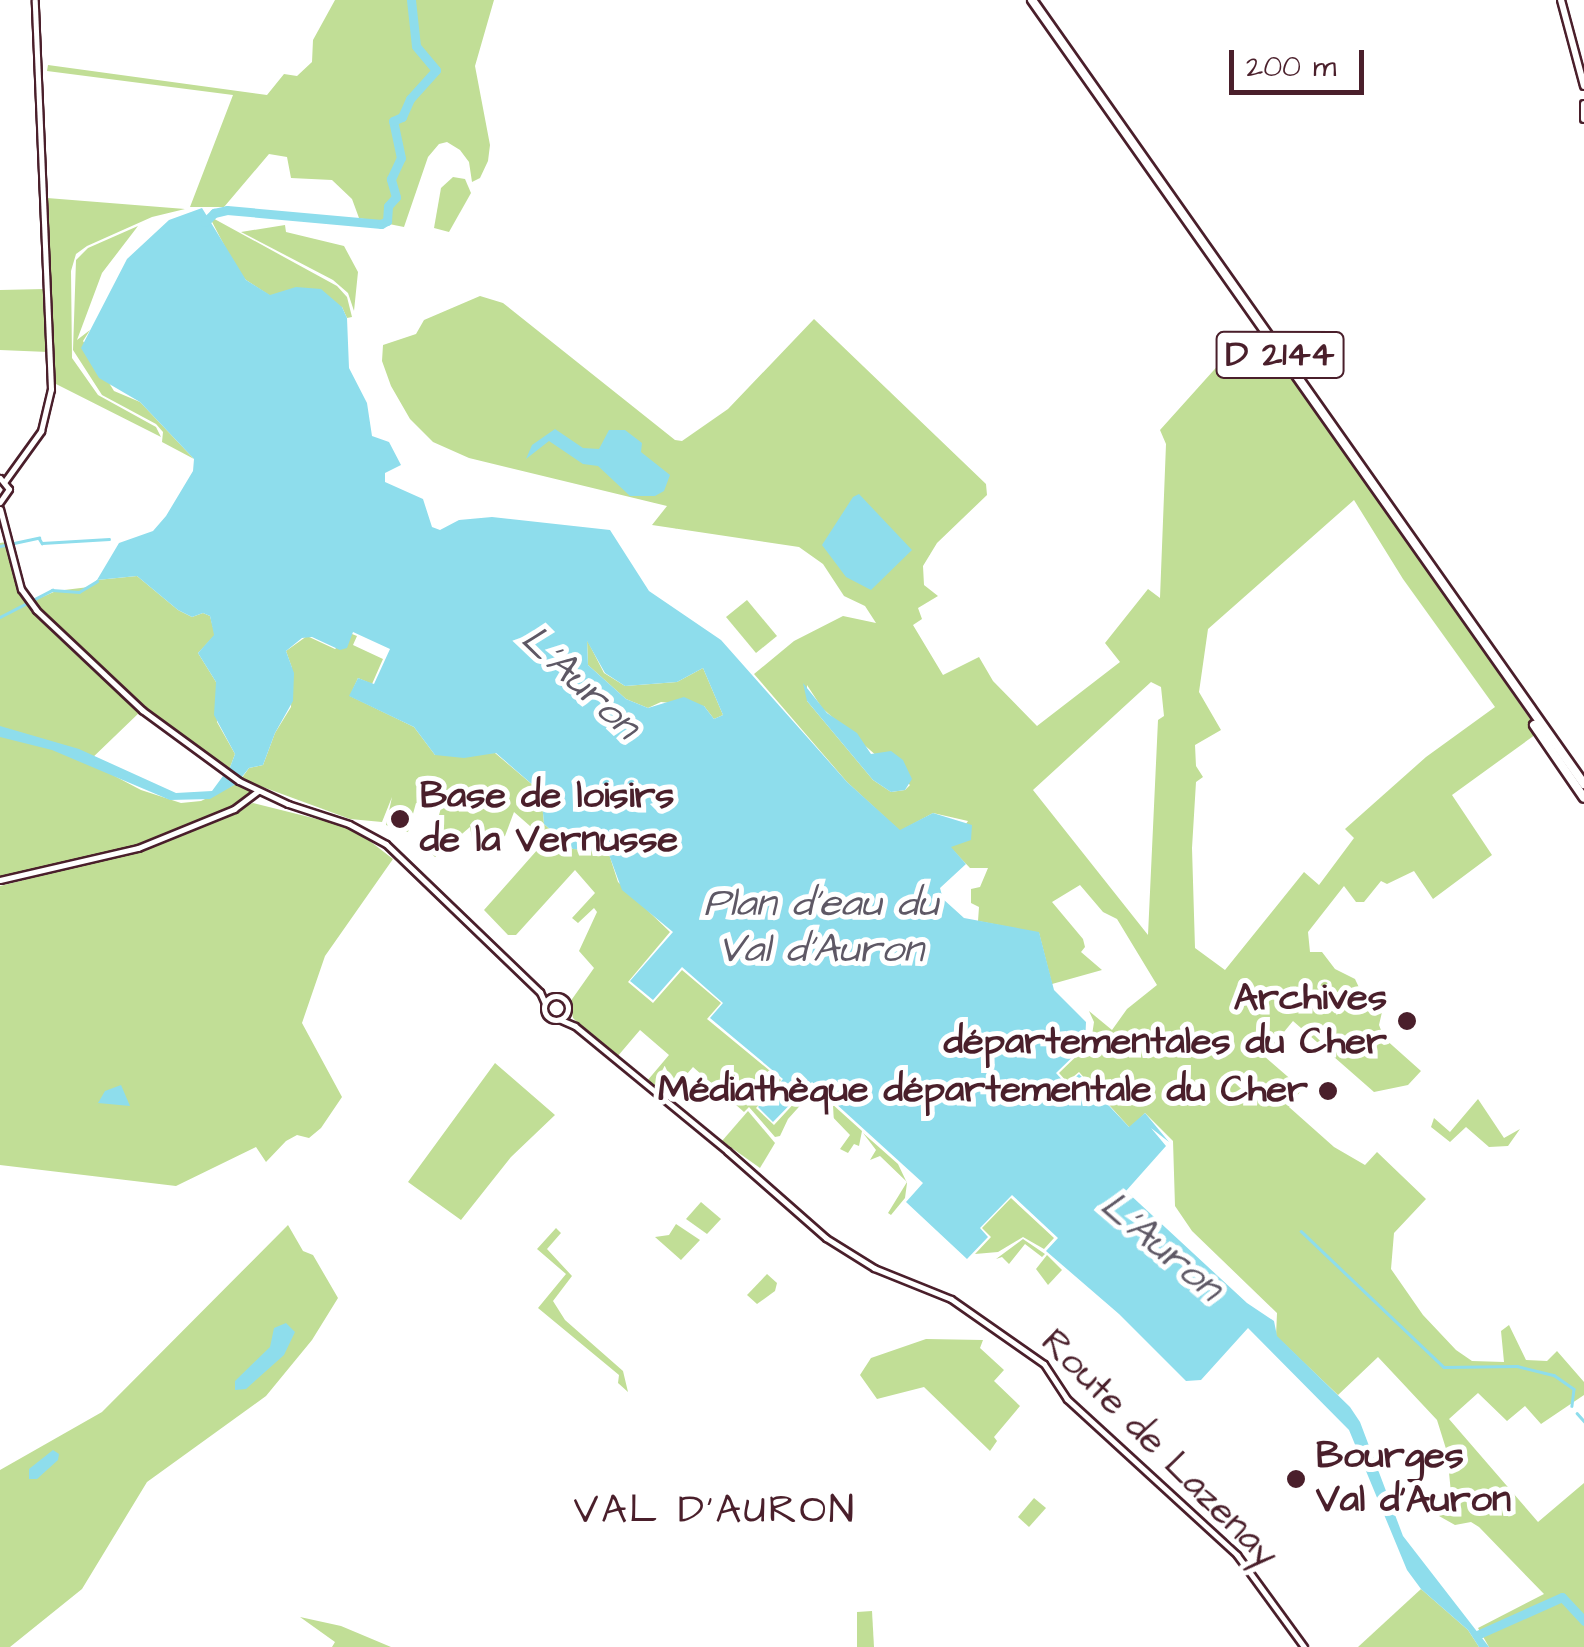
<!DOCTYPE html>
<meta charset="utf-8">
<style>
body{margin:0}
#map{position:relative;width:1584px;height:1647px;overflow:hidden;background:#fff;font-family:"Architects Daughter",sans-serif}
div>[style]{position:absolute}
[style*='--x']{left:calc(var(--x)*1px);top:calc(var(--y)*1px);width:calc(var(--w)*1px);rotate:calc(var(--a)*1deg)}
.green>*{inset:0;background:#c1de96}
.water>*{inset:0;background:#8eddec}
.stream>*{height:2.5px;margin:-1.25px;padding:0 1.25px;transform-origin:1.25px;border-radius:1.25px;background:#8eddec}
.river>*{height:9px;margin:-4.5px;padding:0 4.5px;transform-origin:4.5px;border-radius:4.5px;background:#8eddec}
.roads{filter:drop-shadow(2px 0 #4a1f2b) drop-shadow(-2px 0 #4a1f2b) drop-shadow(0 2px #4a1f2b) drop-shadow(0 -2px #4a1f2b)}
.tertiary>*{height:5px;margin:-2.5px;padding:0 2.5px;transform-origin:2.5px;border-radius:2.5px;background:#fff}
.tertiary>.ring{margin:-2.5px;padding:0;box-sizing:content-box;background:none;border:5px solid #fff;border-radius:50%}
.secondary>*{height:6px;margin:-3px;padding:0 3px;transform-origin:3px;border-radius:3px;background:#fff}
.primary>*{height:8px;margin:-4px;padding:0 4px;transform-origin:4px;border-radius:4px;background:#fff}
.dots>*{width:28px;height:28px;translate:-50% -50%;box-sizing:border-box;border:5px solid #fff;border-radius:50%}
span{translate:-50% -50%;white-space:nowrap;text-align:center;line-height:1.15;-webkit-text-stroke:10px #fff;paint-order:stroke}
.shield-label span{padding:2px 8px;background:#fff;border:2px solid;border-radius:8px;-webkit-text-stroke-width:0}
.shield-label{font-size:35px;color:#4a1f2b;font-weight:700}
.poi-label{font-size:38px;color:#4a1f2b;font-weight:700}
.left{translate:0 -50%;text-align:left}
.right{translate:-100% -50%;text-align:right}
.street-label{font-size:38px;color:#4a1f2b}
.water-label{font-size:40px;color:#5e5865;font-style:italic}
.neighbourhood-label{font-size:40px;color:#4a1f2b;letter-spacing:2.5px}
.scale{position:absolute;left:1229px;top:50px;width:135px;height:45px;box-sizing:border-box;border:5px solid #4a1f2b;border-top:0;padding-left:12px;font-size:30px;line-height:35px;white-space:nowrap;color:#4a1f2b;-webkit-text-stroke:8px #fff;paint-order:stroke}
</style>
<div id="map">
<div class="green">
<div style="clip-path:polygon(335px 0,494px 0,475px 66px,490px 145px,488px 161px,480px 178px,472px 182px,469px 162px,460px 150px,447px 142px,439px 144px,428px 157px,404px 227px,359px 218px,352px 199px,332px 180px,291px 178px,287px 157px,269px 154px,224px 207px,190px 207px,233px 95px,47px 71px,48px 65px,267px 95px,284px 74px,297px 76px,312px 62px,313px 40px)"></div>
<div style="clip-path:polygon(453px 177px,465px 179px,471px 193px,449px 232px,434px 228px,441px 188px)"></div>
<div style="clip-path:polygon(47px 198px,185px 209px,152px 217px,87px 246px,76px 254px,71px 271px,72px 358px,98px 395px,156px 427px,161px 437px,54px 383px)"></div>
<div style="clip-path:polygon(209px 216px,337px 286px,347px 297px,352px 317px,347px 318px,342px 307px,269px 295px,246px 280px,237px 270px)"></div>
<div style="clip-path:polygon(285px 225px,286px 232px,344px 246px,358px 272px,354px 311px,348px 293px,333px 280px,241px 232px)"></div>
<div style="clip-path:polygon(138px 226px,102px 273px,77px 340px,90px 330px,83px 341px,114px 391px,140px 402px,194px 459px,162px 442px,163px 432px,156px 424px,102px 395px,73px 350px,76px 260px,88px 248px)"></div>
<div style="clip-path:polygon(45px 289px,48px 352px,0 350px,0 290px)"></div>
<div style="clip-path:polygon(evenodd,480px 296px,503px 303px,675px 440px,682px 441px,728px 409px,814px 319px,986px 484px,987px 495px,937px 543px,923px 566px,924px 585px,938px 596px,918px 608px,922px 619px,913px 625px,943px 675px,979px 657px,993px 681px,1037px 726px,1120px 662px,1105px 643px,1148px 589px,1160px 598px,1166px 444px,1160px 430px,1240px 341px,1260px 329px,1539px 732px,1452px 795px,1492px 855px,1433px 899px,1414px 871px,1387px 884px,1381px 881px,1364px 902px,1356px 902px,1344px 886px,1308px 932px,1310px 952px,1322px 952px,1335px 969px,1355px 979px,1363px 996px,1382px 1012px,1379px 1025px,1384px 1038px,1421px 1071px,1408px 1085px,1374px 1092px,1293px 1021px,1264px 1056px,1302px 1089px,1289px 1107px,1334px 1147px,1365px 1165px,1377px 1152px,1426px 1199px,1394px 1233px,1391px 1269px,1423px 1315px,1456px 1350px,1472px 1361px,1504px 1362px,1501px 1331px,1509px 1325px,1526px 1360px,1547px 1361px,1557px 1351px,1584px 1382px,1584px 1395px,1541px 1424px,1525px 1406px,1507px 1421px,1478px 1393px,1449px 1419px,1538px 1522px,1584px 1483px,1584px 1647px,1489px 1647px,1478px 1628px,1544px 1594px,1479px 1527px,1471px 1522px,1455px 1525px,1439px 1516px,1440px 1502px,1451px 1493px,1447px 1452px,1437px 1420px,1378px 1357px,1338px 1395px,1276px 1336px,1277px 1313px,1192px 1231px,1175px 1206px,1173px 1141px,1145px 1113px,1130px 1128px,1079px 1072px,1067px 1082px,1059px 1073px,1091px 1042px,1094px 1022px,1089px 1011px,1112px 1030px,1127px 1009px,1157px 985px,1117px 919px,1103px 912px,1080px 885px,1052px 902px,1083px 939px,1085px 947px,1081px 952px,1102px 970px,1052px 984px,1039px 933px,978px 921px,979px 907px,971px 903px,971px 889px,980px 887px,988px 868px,970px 868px,950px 847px,968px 821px,933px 813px,900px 831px,847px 782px,754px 674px,794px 641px,843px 616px,876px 623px,865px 606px,844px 596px,823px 564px,799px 547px,652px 525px,667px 506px,469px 458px,433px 442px,410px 419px,391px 386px,382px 361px,383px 345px,416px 334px,424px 320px,480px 296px,1354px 500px,1403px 579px,1495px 707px,1426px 757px,1345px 829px,1354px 838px,1319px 885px,1304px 872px,1225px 970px,1195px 948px,1192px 848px,1196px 782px,1203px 777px,1196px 766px,1195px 745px,1221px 730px,1199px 692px,1208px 629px,1354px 500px,480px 296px,1151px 682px,1161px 687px,1164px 716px,1158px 720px,1148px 935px,1033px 790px,1151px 682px,480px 296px,807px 685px,822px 708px,910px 785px,905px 790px,891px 792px,873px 780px,807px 701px,807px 685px)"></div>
<div style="clip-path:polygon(6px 542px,13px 572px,31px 602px,56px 591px,89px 587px,97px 580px,137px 576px,178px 610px,192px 617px,203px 613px,210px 616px,215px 635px,198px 653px,216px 682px,217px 722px,235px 754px,229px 770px,220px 769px,142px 710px,88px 762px,141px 790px,181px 803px,201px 801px,240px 782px,258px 791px,246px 802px,138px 848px,0 880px,0 543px)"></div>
<div style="clip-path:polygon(747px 600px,777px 636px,756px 653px,726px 617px)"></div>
<div style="clip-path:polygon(352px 634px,357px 636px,353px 645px,383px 659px,372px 684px,358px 678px,350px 696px,414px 727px,435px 755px,495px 753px,541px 792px,544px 824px,573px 849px,608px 851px,618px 882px,670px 932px,628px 982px,653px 1003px,682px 970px,721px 1003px,707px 1019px,781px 1080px,756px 1108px,774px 1125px,811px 1085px,862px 1131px,859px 1146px,854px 1144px,848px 1153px,840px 1149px,850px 1135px,823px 1107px,806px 1099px,788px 1119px,780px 1136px,775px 1137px,749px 1107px,744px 1112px,693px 1067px,667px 1097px,647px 1081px,669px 1055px,640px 1030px,617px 1057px,582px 1027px,573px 1018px,570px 1002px,594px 968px,579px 951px,597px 912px,594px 908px,578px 923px,572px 918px,595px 893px,575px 870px,516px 935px,508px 935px,484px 910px,546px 840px,514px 812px,505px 836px,474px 849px,470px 827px,435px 857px,430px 852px,435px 845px,432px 839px,441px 808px,416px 803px,408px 832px,386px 825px,392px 797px,382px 822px,350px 819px,241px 779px,249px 768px,263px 765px,275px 733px,291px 707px,292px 668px,286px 651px,307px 636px,335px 649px)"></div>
<div style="clip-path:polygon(587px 640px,604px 673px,625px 686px,677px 682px,703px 668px,723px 715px,714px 719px,704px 706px,661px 702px,648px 708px,626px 699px,588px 665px)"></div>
<div style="clip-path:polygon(253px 803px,353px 828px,393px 859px,325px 956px,302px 1023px,342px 1097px,321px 1128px,309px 1138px,297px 1135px,286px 1141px,266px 1162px,256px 1147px,176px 1186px,0 1165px,0 886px,143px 850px)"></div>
<div style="clip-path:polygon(495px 1063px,555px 1115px,511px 1157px,461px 1220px,408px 1182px)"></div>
<div style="clip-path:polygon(1478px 1099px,1504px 1138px,1520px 1129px,1508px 1146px,1489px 1147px,1466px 1127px,1450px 1142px,1431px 1127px,1434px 1118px,1450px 1132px)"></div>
<div style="clip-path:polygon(748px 1111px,775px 1143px,760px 1168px,722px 1141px)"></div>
<div style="clip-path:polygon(863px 1133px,898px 1164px,907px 1183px,905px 1198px,891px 1215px,888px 1213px,907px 1182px,880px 1156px,870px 1160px,876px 1150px)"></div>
<div style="clip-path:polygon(1011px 1198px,1054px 1238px,1044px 1249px,1023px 1237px,998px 1252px,975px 1254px,991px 1237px,982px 1228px)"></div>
<div style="clip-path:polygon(701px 1202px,721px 1219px,707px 1234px,686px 1219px)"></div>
<div style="clip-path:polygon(676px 1224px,700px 1240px,681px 1260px,655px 1237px,669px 1235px)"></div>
<div style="clip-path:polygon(288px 1225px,303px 1251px,313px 1255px,338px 1298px,312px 1340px,266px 1396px,147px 1482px,82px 1589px,10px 1647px,0 1647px,0 1470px,102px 1412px)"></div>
<div style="clip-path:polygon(556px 1228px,561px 1233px,547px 1249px,572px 1276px,553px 1301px,565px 1320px,623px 1371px,628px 1392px,618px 1383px,619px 1375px,538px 1308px,566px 1274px,537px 1249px)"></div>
<div style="clip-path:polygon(1023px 1239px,1045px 1254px,1042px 1257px,1025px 1244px,1009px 1264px,1002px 1257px,996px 1259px)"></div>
<div style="clip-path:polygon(1047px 1255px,1062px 1270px,1048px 1285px,1036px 1269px)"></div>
<div style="clip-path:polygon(767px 1274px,777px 1283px,775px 1291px,757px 1304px,747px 1295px)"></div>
<div style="clip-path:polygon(926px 1339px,983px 1340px,980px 1348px,1004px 1370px,994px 1381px,1020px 1406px,994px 1437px,997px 1441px,990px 1451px,924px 1387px,877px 1399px,860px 1375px,871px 1358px)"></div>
<div style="clip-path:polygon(1034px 1498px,1046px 1508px,1029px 1527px,1018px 1517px)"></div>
<div style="clip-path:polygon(1421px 1589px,1468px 1630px,1479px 1647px,1358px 1647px)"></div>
<div style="clip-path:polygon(872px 1611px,874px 1647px,857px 1647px,857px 1612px)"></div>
<div style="clip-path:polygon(300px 1617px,341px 1626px,391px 1647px,332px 1647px,335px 1642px)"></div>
</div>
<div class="water">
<div style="clip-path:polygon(evenodd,202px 208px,246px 280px,270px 295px,296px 287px,321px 289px,342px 307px,347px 318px,349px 368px,367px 403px,372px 436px,389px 442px,401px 465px,385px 473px,385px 482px,423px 499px,432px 527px,440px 530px,459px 520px,492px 517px,610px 530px,649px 591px,721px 640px,847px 782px,900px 830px,933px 813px,972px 825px,971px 840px,951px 847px,966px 864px,940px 888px,943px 899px,964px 918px,1039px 932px,1054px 990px,1086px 1022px,1085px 1045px,1056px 1073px,1067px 1085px,1079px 1074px,1129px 1127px,1145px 1113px,1169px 1142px,1151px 1128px,1166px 1146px,1126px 1191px,1247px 1303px,1274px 1321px,1277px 1336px,1350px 1407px,1360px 1422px,1403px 1536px,1489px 1647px,1479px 1647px,1468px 1630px,1421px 1589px,1407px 1570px,1349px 1430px,1248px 1328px,1201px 1380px,1186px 1381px,1119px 1314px,1046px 1251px,1058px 1238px,1012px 1195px,980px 1228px,988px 1237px,967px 1259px,906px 1202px,923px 1183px,812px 1082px,773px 1122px,758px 1107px,783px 1079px,710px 1018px,723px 1003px,682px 967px,653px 1000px,630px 981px,673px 932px,622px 890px,608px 852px,573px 849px,544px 824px,541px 792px,496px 753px,464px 758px,435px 755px,414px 727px,349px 696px,358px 678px,374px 684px,390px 649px,353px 632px,347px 648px,340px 650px,312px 637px,302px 638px,286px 651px,294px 673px,293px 701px,275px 733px,263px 765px,249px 768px,241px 778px,229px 770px,235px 754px,214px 715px,216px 682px,198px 653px,214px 635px,210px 616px,203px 613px,192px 617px,178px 610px,137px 576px,97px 580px,119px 543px,153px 531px,166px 516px,193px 471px,194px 459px,140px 402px,99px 378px,81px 348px,127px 259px,169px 220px,202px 208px,587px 641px,605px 673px,625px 686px,677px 682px,703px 668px,723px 715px,714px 719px,704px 706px,684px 697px,648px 708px,626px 699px,588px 665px,587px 641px)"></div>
<div style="clip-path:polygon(555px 429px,583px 448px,599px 449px,609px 430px,625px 430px,642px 443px,641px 452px,670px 475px,664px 491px,655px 496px,630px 496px,598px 466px,583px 464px,549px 441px,526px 459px,532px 445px)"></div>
<div style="clip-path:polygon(859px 494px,912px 550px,871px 590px,846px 577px,822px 545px,853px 497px)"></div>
<div style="clip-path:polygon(803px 683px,827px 713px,857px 733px,871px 754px,891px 751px,903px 760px,912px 779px,905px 790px,891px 792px,873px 780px,807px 701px)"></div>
<div style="clip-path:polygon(0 726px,79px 749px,176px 793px,212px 791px,223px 776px,236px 784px,210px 799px,170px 800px,52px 750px,0 737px)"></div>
<div style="clip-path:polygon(121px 1085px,130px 1106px,98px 1103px,105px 1091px)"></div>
<div style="clip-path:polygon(286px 1323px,295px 1332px,284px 1355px,246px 1389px,235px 1390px,235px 1381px,270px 1347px,274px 1328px)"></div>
<div style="clip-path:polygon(53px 1450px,59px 1454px,58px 1460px,37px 1479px,29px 1479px,29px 1469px)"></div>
</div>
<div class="stream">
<div style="--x:0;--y:546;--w:40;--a:-12"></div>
<div style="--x:39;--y:538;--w:6;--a:59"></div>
<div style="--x:42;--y:543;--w:67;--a:-3.4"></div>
<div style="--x:0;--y:617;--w:59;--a:-27.4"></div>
<div style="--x:52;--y:590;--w:27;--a:4"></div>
<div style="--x:79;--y:592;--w:21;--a:-31"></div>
<div style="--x:1301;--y:1231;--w:197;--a:43.6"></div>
<div style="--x:1444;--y:1367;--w:73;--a:-0.8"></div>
<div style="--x:1517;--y:1366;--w:38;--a:14"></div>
<div style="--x:1554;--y:1375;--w:24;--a:35"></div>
<div style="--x:1574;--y:1389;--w:17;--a:97"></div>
<div style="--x:1577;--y:1413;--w:11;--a:49"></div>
</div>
<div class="river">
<div style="--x:205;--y:222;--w:13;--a:-45"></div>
<div style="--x:214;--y:213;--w:13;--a:-13"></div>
<div style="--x:227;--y:210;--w:155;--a:5.2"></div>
<div style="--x:381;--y:224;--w:7;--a:-27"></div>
<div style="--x:387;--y:221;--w:15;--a:-86"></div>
<div style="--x:388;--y:206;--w:12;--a:-48"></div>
<div style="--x:396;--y:197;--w:19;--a:-106"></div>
<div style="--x:391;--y:179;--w:23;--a:-65"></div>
<div style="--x:401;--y:158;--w:38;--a:-102"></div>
<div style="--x:393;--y:121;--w:10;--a:-24"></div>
<div style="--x:402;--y:117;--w:20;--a:-66"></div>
<div style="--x:410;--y:99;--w:39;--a:-48"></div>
<div style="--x:436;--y:70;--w:31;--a:-130"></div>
<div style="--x:416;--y:46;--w:46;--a:-96.2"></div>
<div style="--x:1477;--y:1635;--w:93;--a:-24.1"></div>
<div style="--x:1562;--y:1597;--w:33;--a:47"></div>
</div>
<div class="roads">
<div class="tertiary">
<div style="--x:0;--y:478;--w:14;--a:51"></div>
<div style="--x:9;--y:489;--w:16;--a:125"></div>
<div style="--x:5;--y:481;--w:62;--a:-54.2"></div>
<div style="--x:41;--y:431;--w:43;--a:-76.6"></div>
<div style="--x:51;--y:389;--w:389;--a:-92.4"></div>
<div style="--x:0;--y:509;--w:83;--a:75.3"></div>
<div style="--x:21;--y:589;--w:26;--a:54"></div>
<div style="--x:36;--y:610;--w:146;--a:43.3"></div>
<div style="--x:142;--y:710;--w:120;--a:36.2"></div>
<div style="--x:239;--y:781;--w:54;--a:25.1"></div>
<div style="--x:288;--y:804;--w:64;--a:18.2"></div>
<div style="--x:349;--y:824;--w:42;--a:28.4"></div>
<div style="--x:386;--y:844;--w:214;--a:43.9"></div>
<div style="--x:540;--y:992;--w:12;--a:66"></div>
<div style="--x:0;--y:880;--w:142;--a:-13.1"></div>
<div style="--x:138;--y:848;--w:104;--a:-22.1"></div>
<div style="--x:234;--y:809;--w:30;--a:-37"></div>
<div class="ring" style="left:544px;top:996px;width:19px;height:19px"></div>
<div style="--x:561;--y:1020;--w:15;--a:23"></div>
<div style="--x:575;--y:1026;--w:197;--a:39.4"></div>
<div style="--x:727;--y:1151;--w:132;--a:41.3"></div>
<div style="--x:826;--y:1238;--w:57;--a:32"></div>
<div style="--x:874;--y:1268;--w:83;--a:21.9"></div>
<div style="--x:951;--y:1299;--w:113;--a:35"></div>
<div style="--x:1044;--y:1364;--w:42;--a:56.7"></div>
<div style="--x:1067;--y:1399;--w:231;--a:42.5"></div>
<div style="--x:1237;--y:1555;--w:114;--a:53.9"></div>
</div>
<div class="secondary">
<div style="--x:1561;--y:0;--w:89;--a:75"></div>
<div style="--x:1584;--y:104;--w:15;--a:90"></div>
</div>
<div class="primary">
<div style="--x:1032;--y:0;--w:959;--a:54.85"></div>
<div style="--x:1534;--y:725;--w:88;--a:55.6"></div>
</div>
</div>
<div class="dots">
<div style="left:400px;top:819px;background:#4a1f2b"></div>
<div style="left:1407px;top:1021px;background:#4a1f2b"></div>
<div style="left:1328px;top:1091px;background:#4a1f2b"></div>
<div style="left:1296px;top:1479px;background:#4a1f2b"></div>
</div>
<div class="shield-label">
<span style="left:1280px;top:355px">D 2144</span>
</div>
<div class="poi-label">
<span class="left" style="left:420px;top:819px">Base de loisirs<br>de la Vernusse</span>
<span class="right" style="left:1387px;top:1021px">Archives<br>départementales du Cher</span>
<span class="right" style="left:1308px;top:1091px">Médiathèque départementale du Cher</span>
<span class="left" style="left:1316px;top:1479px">Bourges<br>Val d'Auron</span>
</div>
<div class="street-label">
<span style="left:1159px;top:1449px;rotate:45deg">Route de Lazenay</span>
</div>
<div class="water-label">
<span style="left:580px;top:683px;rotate:43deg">L'Auron</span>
<span style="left:821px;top:927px">Plan d'eau du<br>Val d'Auron</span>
<span style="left:1161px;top:1247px;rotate:40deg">L'Auron</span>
</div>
<div class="neighbourhood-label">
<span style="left:715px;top:1511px">VAL D'AURON</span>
</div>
<div class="scale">200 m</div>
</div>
